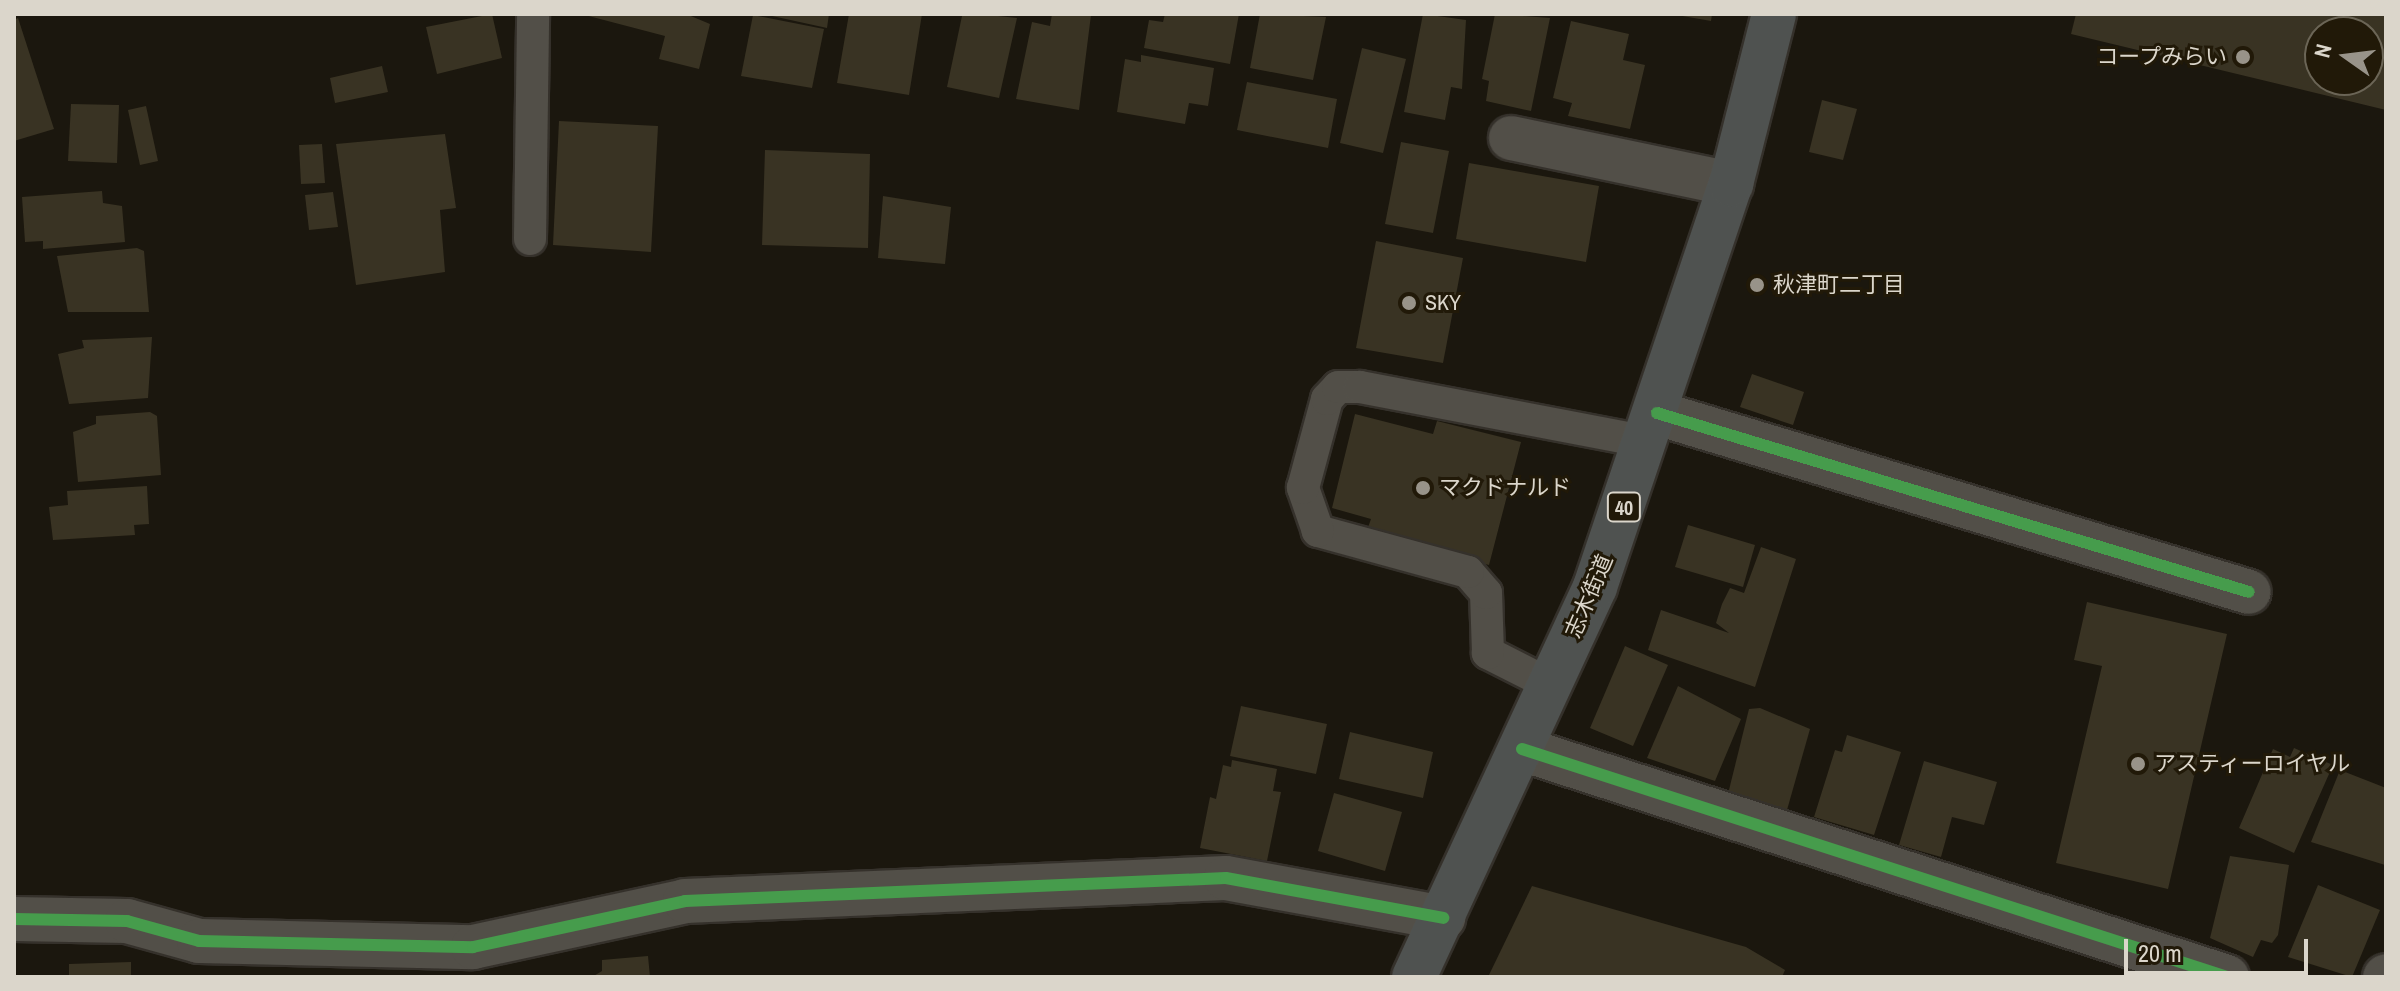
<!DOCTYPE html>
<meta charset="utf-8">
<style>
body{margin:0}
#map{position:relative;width:2400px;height:991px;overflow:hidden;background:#1b170e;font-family:"Archivo Narrow","Noto Sans JP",sans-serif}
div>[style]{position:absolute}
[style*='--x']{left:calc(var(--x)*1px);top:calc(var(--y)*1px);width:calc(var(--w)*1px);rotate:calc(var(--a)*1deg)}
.building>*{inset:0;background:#393323}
.roads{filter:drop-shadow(2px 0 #35312b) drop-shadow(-2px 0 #35312b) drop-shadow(0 2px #35312b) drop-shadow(0 -2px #35312b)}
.lane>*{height:32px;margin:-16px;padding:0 16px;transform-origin:16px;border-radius:16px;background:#524f48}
.street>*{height:44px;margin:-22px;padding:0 22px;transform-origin:22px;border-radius:22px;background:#524f48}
.primary>*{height:44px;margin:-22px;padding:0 22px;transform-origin:22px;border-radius:22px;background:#4f5250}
.cycleway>*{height:12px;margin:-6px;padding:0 6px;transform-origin:6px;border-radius:6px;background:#469c4c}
.dots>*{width:22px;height:22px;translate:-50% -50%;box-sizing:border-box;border:4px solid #211908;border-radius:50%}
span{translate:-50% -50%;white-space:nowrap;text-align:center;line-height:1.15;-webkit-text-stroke:6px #211908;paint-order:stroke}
.shield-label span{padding:2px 6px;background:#211908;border:2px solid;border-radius:6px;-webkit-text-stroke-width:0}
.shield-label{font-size:20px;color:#dbd6cb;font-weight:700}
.poi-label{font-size:22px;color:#dbd6cb}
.right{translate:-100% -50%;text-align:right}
.left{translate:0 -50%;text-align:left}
.street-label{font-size:22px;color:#dbd6cb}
.frame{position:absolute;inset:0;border:16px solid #dbd6cb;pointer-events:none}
.north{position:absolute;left:2304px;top:16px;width:80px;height:80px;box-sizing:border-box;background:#211908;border:2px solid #6b6556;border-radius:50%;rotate:284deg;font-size:22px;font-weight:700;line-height:32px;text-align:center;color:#dbd6cb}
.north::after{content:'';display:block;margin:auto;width:28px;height:36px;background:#989389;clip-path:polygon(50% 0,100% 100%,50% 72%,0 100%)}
.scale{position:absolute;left:2124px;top:939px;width:184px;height:36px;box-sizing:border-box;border:4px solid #dbd6cb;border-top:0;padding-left:10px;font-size:24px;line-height:28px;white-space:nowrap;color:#dbd6cb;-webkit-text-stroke:6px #211908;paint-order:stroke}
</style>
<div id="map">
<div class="building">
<div style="clip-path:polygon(492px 14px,502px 58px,437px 74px,426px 27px)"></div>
<div style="clip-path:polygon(581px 14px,686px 14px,710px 24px,699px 69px,659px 59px,665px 36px)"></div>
<div style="clip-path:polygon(763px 14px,829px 14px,827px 28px)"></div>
<div style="clip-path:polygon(849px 14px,922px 14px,909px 95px,837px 83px)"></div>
<div style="clip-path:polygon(979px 14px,1017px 18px,999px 98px,947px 87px,962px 16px)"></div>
<div style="clip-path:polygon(1052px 14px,1091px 15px,1079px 110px,1016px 99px,1032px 22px,1050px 26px)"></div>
<div style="clip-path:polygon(1165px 14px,1239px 14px,1230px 64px,1144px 48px,1149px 20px,1163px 22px)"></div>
<div style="clip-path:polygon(1260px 14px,1326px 17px,1313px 80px,1250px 68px)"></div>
<div style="clip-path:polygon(1423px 14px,1466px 20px,1462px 89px,1451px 87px,1445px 120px,1404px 112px)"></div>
<div style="clip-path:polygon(1495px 14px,1550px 18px,1531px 111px,1486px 101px,1489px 81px,1482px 79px)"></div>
<div style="clip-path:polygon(1671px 14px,1712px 14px,1711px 21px)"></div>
<div style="clip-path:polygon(evenodd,2076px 14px,2386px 14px,2386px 110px,2071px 34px,2076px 14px,2320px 32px,2368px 32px,2368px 80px,2320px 80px,2320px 32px)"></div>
<div style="clip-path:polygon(753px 15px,824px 29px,812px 88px,741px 76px)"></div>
<div style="clip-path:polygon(18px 18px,54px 129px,14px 141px,14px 20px)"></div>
<div style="clip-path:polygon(1571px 21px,1629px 34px,1623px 60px,1645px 65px,1630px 129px,1568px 116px,1572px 103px,1553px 98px)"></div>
<div style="clip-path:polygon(1362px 48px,1406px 59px,1383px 153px,1340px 143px)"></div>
<div style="clip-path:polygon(1141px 55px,1214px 68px,1208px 106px,1189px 103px,1185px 124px,1117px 112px,1125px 59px,1141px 62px)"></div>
<div style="clip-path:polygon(382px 66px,388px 92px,335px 103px,330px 78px)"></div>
<div style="clip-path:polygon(1247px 82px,1337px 99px,1328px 148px,1237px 130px)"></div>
<div style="clip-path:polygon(1822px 100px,1857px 109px,1843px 160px,1809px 152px)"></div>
<div style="clip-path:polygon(71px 104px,119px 105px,117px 163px,68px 161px)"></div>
<div style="clip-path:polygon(146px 106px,158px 161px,140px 165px,128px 110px)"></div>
<div style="clip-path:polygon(559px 121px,658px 126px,651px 252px,553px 245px)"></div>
<div style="clip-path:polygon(445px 134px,456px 208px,440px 210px,445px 272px,356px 285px,336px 144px)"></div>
<div style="clip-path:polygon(1401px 142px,1449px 151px,1433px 233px,1385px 224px)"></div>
<div style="clip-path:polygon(322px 144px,325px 183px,301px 184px,299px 145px)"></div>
<div style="clip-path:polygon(765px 150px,870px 154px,868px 248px,762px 245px)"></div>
<div style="clip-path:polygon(1469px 163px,1599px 186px,1586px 262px,1456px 239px)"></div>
<div style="clip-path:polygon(102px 191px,103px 203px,122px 206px,125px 242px,43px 249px,43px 241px,25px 242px,22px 197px)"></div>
<div style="clip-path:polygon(333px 192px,338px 227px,309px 230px,305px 195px)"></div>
<div style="clip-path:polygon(883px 196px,951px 207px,945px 264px,878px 258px)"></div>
<div style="clip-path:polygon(1376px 241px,1463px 258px,1443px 363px,1356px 348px)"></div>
<div style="clip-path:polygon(137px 248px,144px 251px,149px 312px,68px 312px,57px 256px)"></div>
<div style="clip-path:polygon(152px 337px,148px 398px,69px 404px,58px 354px,84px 348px,82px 340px)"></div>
<div style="clip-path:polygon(1752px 374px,1804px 392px,1793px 425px,1740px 407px)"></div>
<div style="clip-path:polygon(150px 412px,157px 416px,161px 475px,78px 482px,73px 432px,96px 424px,96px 416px)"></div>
<div style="clip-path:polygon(1355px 414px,1433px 434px,1437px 421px,1521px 442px,1489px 565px,1366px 533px,1371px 519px,1332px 508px)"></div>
<div style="clip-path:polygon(147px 486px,149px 524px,134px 525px,135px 535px,53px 540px,49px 507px,68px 505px,67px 491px)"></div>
<div style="clip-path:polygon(1688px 525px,1755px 545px,1743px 587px,1675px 567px)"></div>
<div style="clip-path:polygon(1761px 547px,1796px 559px,1755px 687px,1648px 650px,1661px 610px,1729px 633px,1716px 623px,1722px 604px,1730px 588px,1744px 593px)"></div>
<div style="clip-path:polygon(2087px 602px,2227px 634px,2168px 889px,2056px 863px,2102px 666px,2074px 660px)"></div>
<div style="clip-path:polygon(1625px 646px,1668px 665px,1633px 746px,1590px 728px)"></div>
<div style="clip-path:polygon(1678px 686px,1741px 719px,1715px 781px,1647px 758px)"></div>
<div style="clip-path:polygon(1241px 706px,1327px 724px,1316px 774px,1230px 756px)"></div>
<div style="clip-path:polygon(1760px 708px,1810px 729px,1787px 810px,1728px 794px,1749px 709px)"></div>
<div style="clip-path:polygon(1350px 732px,1433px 752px,1423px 798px,1339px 779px)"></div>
<div style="clip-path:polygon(1847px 735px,1901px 752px,1874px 835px,1814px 817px,1835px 750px,1842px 752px)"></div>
<div style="clip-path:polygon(2294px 748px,2333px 765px,2294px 853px,2239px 828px,2273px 749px,2290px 757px)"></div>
<div style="clip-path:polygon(1232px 760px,1277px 769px,1273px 791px,1281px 792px,1267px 861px,1200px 848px,1210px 797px,1216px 799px,1223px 765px,1231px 767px)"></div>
<div style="clip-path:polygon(1924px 761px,1997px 782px,1984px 825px,1952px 817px,1941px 857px,1899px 845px)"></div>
<div style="clip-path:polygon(2340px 770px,2386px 788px,2385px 865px,2311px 842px)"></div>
<div style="clip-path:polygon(1334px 793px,1402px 812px,1385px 871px,1318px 851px)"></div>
<div style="clip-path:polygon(2230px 856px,2289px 865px,2278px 935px,2272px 943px,2261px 940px,2253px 957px,2210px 938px)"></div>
<div style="clip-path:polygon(2318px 885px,2380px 910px,2352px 977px,2288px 957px)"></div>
<div style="clip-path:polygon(1532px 886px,1746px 947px,1785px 970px,1782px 977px,1488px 977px)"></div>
<div style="clip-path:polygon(648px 956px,650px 977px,592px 977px,602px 971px,602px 960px)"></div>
<div style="clip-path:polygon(131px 962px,131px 977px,69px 977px,69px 964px)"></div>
</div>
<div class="roads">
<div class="lane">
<div style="--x:530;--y:239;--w:225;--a:-89.2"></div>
<div style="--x:1551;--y:685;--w:71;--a:-153.1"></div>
<div style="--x:1488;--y:653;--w:60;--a:-91.9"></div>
<div style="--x:1486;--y:593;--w:28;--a:-131"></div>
<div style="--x:1468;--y:572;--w:156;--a:-164.7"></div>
<div style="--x:1318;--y:531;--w:46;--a:-109.2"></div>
<div style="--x:1303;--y:488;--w:92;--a:-74.9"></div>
<div style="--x:1327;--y:399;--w:16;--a:-47"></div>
<div style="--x:1338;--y:387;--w:22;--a:0"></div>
<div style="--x:1360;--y:387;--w:292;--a:10.8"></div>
</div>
<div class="street">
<div style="--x:1511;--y:138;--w:225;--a:11.8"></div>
<div style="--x:1657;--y:413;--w:618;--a:16.82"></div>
<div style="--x:1522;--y:749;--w:741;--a:17.92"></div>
<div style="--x:14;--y:919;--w:113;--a:1"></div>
<div style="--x:127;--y:921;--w:75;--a:15.5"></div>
<div style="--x:199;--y:941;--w:274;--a:1.3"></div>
<div style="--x:473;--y:947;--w:217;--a:-12.2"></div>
<div style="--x:685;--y:901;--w:541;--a:-2.43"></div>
<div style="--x:1226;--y:878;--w:221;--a:10.4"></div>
<div style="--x:2385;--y:977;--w:1;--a:-45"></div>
</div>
<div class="primary">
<div style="--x:1414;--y:977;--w:430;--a:-65.1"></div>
<div style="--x:1595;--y:587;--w:425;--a:-71.4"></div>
<div style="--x:1731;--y:184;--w:175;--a:-75.8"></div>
</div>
</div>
<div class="cycleway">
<div style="--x:1657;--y:413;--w:618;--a:16.82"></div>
<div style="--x:1522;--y:749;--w:741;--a:17.92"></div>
<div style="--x:14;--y:919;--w:113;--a:1"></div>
<div style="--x:127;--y:921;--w:75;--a:15.5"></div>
<div style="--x:199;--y:941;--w:274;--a:1.3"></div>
<div style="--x:473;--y:947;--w:217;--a:-12.2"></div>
<div style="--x:685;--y:901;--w:541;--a:-2.43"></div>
<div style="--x:1226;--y:878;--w:221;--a:10.4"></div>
</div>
<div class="dots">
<div style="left:2243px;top:57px;background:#989389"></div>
<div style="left:1757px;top:285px;background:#989389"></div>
<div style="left:1409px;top:303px;background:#989389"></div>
<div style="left:1423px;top:488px;background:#989389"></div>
<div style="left:2138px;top:764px;background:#989389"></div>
</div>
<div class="shield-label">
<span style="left:1624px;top:507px">40</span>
</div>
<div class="poi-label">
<span class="right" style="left:2227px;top:57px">コープみらい</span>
<span class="left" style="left:1773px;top:285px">秋津町二丁目</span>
<span class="left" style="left:1425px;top:303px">SKY</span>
<span class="left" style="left:1439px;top:488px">マクドナルド</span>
<span class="left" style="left:2154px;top:764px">アスティーロイヤル</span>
</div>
<div class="street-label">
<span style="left:1589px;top:596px;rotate:-67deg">志木街道</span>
</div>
<div class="frame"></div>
<div class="north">N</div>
<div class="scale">20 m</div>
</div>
